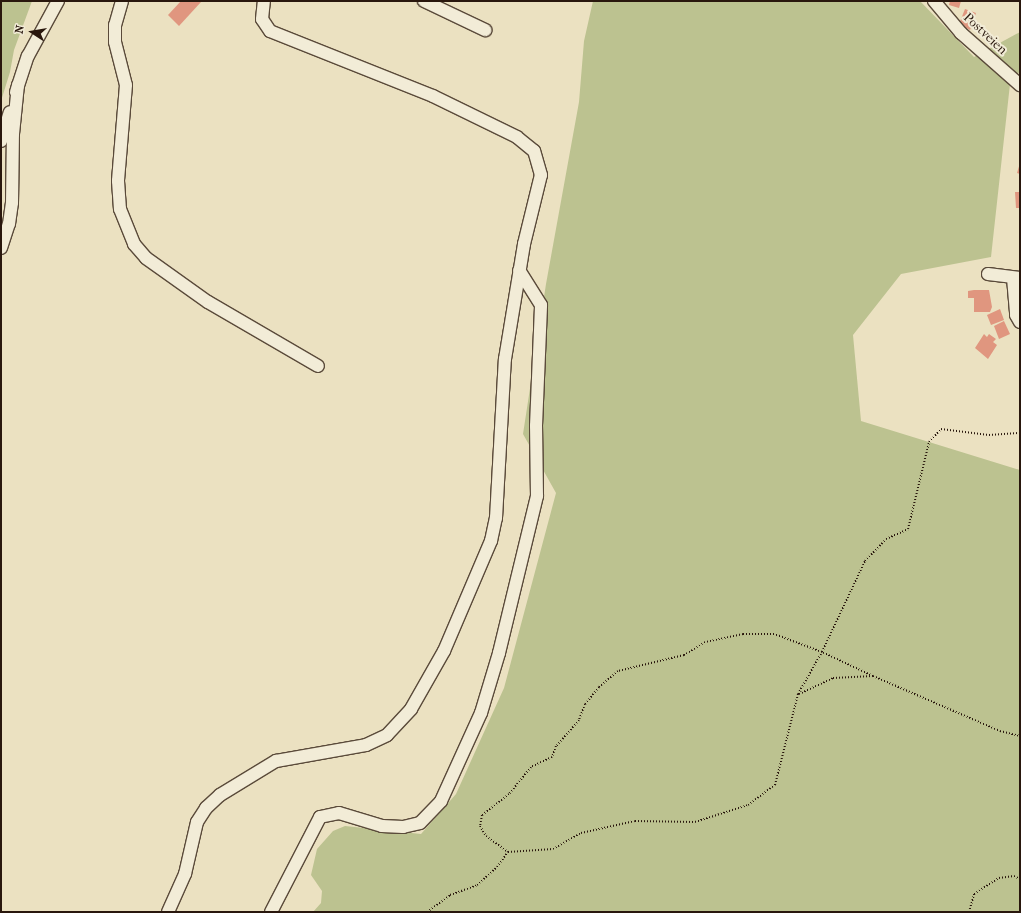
<!DOCTYPE html>
<style>
body{margin:0}
#map{position:relative;width:1021px;height:913px;overflow:hidden;background:#ebe1c1;font-family:"IM FELL French Canon",serif}
div>[style]{position:absolute}
[style*='--x']{left:calc(var(--x)*1px);top:calc(var(--y)*1px);width:calc(var(--w)*1px);rotate:calc(var(--a)*1deg)}
.green>*{inset:0;background:#bcc290}
.building>*{inset:0;background:#e0967f}
.path>*{height:2px;margin-top:-1px;transform-origin:0;background:repeating-linear-gradient(90deg,#29170d 0 1px,transparent 0 3px)}
.roads{filter:drop-shadow(1px 0 #5a4a3a) drop-shadow(-1px 0 #5a4a3a) drop-shadow(0 1px #5a4a3a) drop-shadow(0 -1px #5a4a3a)}
.minor>*{height:12px;margin:-6px;padding:0 6px;transform-origin:6px;border-radius:6px;background:#f2ecd7}
span{translate:-50% -50%;white-space:nowrap;text-align:center;line-height:1.15;-webkit-text-stroke:4px #f2ecd7;paint-order:stroke}
.street-label{font-size:13px;color:#29170d}
.frame{position:absolute;inset:0;border:2px solid #29170d;pointer-events:none}
.north{position:absolute;left:12px;top:12px;width:40px;height:40px;-webkit-text-stroke:3px #f2ecd7;paint-order:stroke;rotate:282deg;font-size:11px;font-weight:700;line-height:16px;text-align:center;color:#29170d}
.north::after{content:'';display:block;margin:auto;width:14px;height:18px;background:#29170d;clip-path:polygon(50% 0,100% 100%,50% 72%,0 100%)}
</style>
<div id="map">
<div class="green">
<div style="clip-path:polygon(1px 1px,32px 1px,14px 50px,10px 72px,1px 101px)"></div>
<div style="clip-path:polygon(593px 1px,920px 1px,974px 57px,1020px 32px,1020px 71px,1010px 84px,991px 257px,901px 274px,853px 335px,861px 421px,1020px 470px,1020px 912px,313px 912px,321px 903px,322px 891px,311px 875px,317px 849px,333px 831px,345px 826px,421px 834px,456px 794px,504px 688px,556px 493px,523px 434px,546px 284px,579px 102px,584px 41px)"></div>
</div>
<div class="building">
<div style="clip-path:polygon(181px 1px,201px 2px,179px 26px,168px 15px)"></div>
<div style="clip-path:polygon(950px 1px,961px 1px,959px 8px,949px 5px)"></div>
<div style="clip-path:polygon(965px 9px,976px 13px,970px 30px,959px 24px)"></div>
<div style="clip-path:polygon(1020px 163px,1020px 174px,1017px 173px)"></div>
<div style="clip-path:polygon(1015px 192px,1020px 192px,1020px 208px,1016px 208px)"></div>
<div style="clip-path:polygon(974px 290px,989px 290px,992px 307px,990px 312px,974px 312px,974px 298px,968px 298px,968px 291px)"></div>
<div style="clip-path:polygon(1000px 309px,1004px 320px,991px 325px,987px 315px)"></div>
<div style="clip-path:polygon(1004px 321px,1010px 334px,999px 339px,994px 326px)"></div>
<div style="clip-path:polygon(984px 334px,987px 337px,989px 334px,996px 339px,993px 342px,997px 345px,988px 359px,975px 348px)"></div>
</div>
<div class="path">
<div style="--x:873;--y:676;--w:56;--a:-154.8"></div>
<div style="--x:822;--y:652;--w:51;--a:-159.4"></div>
<div style="--x:774;--y:634;--w:31;--a:180"></div>
<div style="--x:743;--y:634;--w:39;--a:168"></div>
<div style="--x:705;--y:642;--w:25;--a:148"></div>
<div style="--x:684;--y:655;--w:68;--a:166.4"></div>
<div style="--x:618;--y:671;--w:25;--a:140"></div>
<div style="--x:599;--y:687;--w:22;--a:129"></div>
<div style="--x:585;--y:704;--w:17;--a:111"></div>
<div style="--x:579;--y:720;--w:35;--a:131"></div>
<div style="--x:556;--y:746;--w:12;--a:110"></div>
<div style="--x:552;--y:757;--w:23;--a:155"></div>
<div style="--x:531;--y:767;--w:35;--a:129"></div>
<div style="--x:509;--y:794;--w:34;--a:142"></div>
<div style="--x:482;--y:815;--w:11;--a:100"></div>
<div style="--x:480;--y:826;--w:12;--a:59"></div>
<div style="--x:486;--y:836;--w:27;--a:36"></div>
<div style="--x:508;--y:852;--w:45;--a:-3.8"></div>
<div style="--x:553;--y:849;--w:32;--a:-30"></div>
<div style="--x:581;--y:833;--w:55;--a:-12.5"></div>
<div style="--x:635;--y:821;--w:60;--a:1"></div>
<div style="--x:695;--y:822;--w:56;--a:-17.8"></div>
<div style="--x:748;--y:805;--w:34;--a:-37"></div>
<div style="--x:775;--y:785;--w:94;--a:-75.8"></div>
<div style="--x:798;--y:694;--w:48;--a:-60.3"></div>
<div style="--x:822;--y:652;--w:101;--a:-64.7"></div>
<div style="--x:865;--y:561;--w:30;--a:-46"></div>
<div style="--x:886;--y:539;--w:24;--a:-24"></div>
<div style="--x:908;--y:529;--w:89;--a:-76.4"></div>
<div style="--x:929;--y:442;--w:18;--a:-47"></div>
<div style="--x:941;--y:429;--w:48;--a:7.1"></div>
<div style="--x:989;--y:435;--w:31;--a:-4"></div>
<div style="--x:799;--y:694;--w:38;--a:-25"></div>
<div style="--x:833;--y:678;--w:40;--a:-2.9"></div>
<div style="--x:873;--y:676;--w:138;--a:23.4"></div>
<div style="--x:1000;--y:731;--w:21;--a:14"></div>
<div style="--x:427;--y:912;--w:29;--a:-36"></div>
<div style="--x:450;--y:895;--w:29;--a:-20"></div>
<div style="--x:477;--y:885;--w:27;--a:-42"></div>
<div style="--x:497;--y:867;--w:19;--a:-54"></div>
<div style="--x:969;--y:912;--w:19;--a:-74"></div>
<div style="--x:974;--y:894;--w:30;--a:-33"></div>
<div style="--x:999;--y:878;--w:15;--a:-8"></div>
<div style="--x:1014;--y:876;--w:7;--a:27"></div>
</div>
<div class="roads">
<div class="minor">
<div style="--x:122;--y:1;--w:25;--a:106"></div>
<div style="--x:115;--y:25;--w:17;--a:90"></div>
<div style="--x:115;--y:42;--w:44;--a:75.7"></div>
<div style="--x:126;--y:85;--w:96;--a:94.8"></div>
<div style="--x:118;--y:181;--w:28;--a:86"></div>
<div style="--x:120;--y:209;--w:38;--a:68"></div>
<div style="--x:134;--y:244;--w:18;--a:49"></div>
<div style="--x:146;--y:258;--w:76;--a:35.4"></div>
<div style="--x:208;--y:302;--w:127;--a:30.2"></div>
<div style="--x:424;--y:1;--w:68;--a:25.4"></div>
<div style="--x:934;--y:1;--w:42;--a:49.8"></div>
<div style="--x:961;--y:33;--w:79;--a:41.4"></div>
<div style="--x:16;--y:92;--w:38;--a:-72"></div>
<div style="--x:28;--y:56;--w:63;--a:-61.4"></div>
<div style="--x:1;--y:141;--w:30;--a:-73"></div>
<div style="--x:1;--y:248;--w:25;--a:-72"></div>
<div style="--x:9;--y:224;--w:21;--a:-82"></div>
<div style="--x:12;--y:203;--w:69;--a:-89.2"></div>
<div style="--x:13;--y:134;--w:49;--a:-84.2"></div>
<div style="--x:988;--y:274;--w:32;--a:7"></div>
<div style="--x:1013;--y:278;--w:37;--a:85"></div>
<div style="--x:1016;--y:315;--w:8;--a:60"></div>
<div style="--x:168;--y:912;--w:42;--a:-65.9"></div>
<div style="--x:185;--y:874;--w:53;--a:-77"></div>
<div style="--x:197;--y:822;--w:17;--a:-57"></div>
<div style="--x:206;--y:808;--w:19;--a:-43"></div>
<div style="--x:220;--y:795;--w:66;--a:-31.3"></div>
<div style="--x:276;--y:761;--w:91;--a:-10.1"></div>
<div style="--x:366;--y:745;--w:23;--a:-25"></div>
<div style="--x:387;--y:735;--w:35;--a:-47"></div>
<div style="--x:411;--y:709;--w:67;--a:-60.4"></div>
<div style="--x:444;--y:651;--w:120;--a:-66.9"></div>
<div style="--x:491;--y:541;--w:24;--a:-78"></div>
<div style="--x:496;--y:518;--w:159;--a:-86.8"></div>
<div style="--x:505;--y:359;--w:117;--a:-80.6"></div>
<div style="--x:524;--y:244;--w:71;--a:-76.2"></div>
<div style="--x:541;--y:175;--w:25;--a:-106"></div>
<div style="--x:534;--y:151;--w:22;--a:-141"></div>
<div style="--x:517;--y:137;--w:93;--a:-154"></div>
<div style="--x:433;--y:96;--w:175;--a:-158.3"></div>
<div style="--x:270;--y:31;--w:14;--a:-124"></div>
<div style="--x:262;--y:19;--w:18;--a:-84"></div>
<div style="--x:271;--y:912;--w:107;--a:-62.7"></div>
<div style="--x:320;--y:817;--w:19;--a:-12"></div>
<div style="--x:339;--y:813;--w:45;--a:16.8"></div>
<div style="--x:382;--y:826;--w:21;--a:3"></div>
<div style="--x:403;--y:827;--w:17;--a:-13"></div>
<div style="--x:420;--y:823;--w:30;--a:-46"></div>
<div style="--x:441;--y:801;--w:97;--a:-65.6"></div>
<div style="--x:481;--y:713;--w:63;--a:-73.3"></div>
<div style="--x:499;--y:653;--w:162;--a:-76.4"></div>
<div style="--x:537;--y:496;--w:70;--a:-90.8"></div>
<div style="--x:536;--y:426;--w:121;--a:-87.6"></div>
<div style="--x:541;--y:305;--w:41;--a:-122.2"></div>
</div>
</div>
<div class="street-label">
<span style="left:985px;top:34px;rotate:43deg">Postveien</span>
</div>
<div class="frame"></div>
<div class="north">N</div>
</div>
